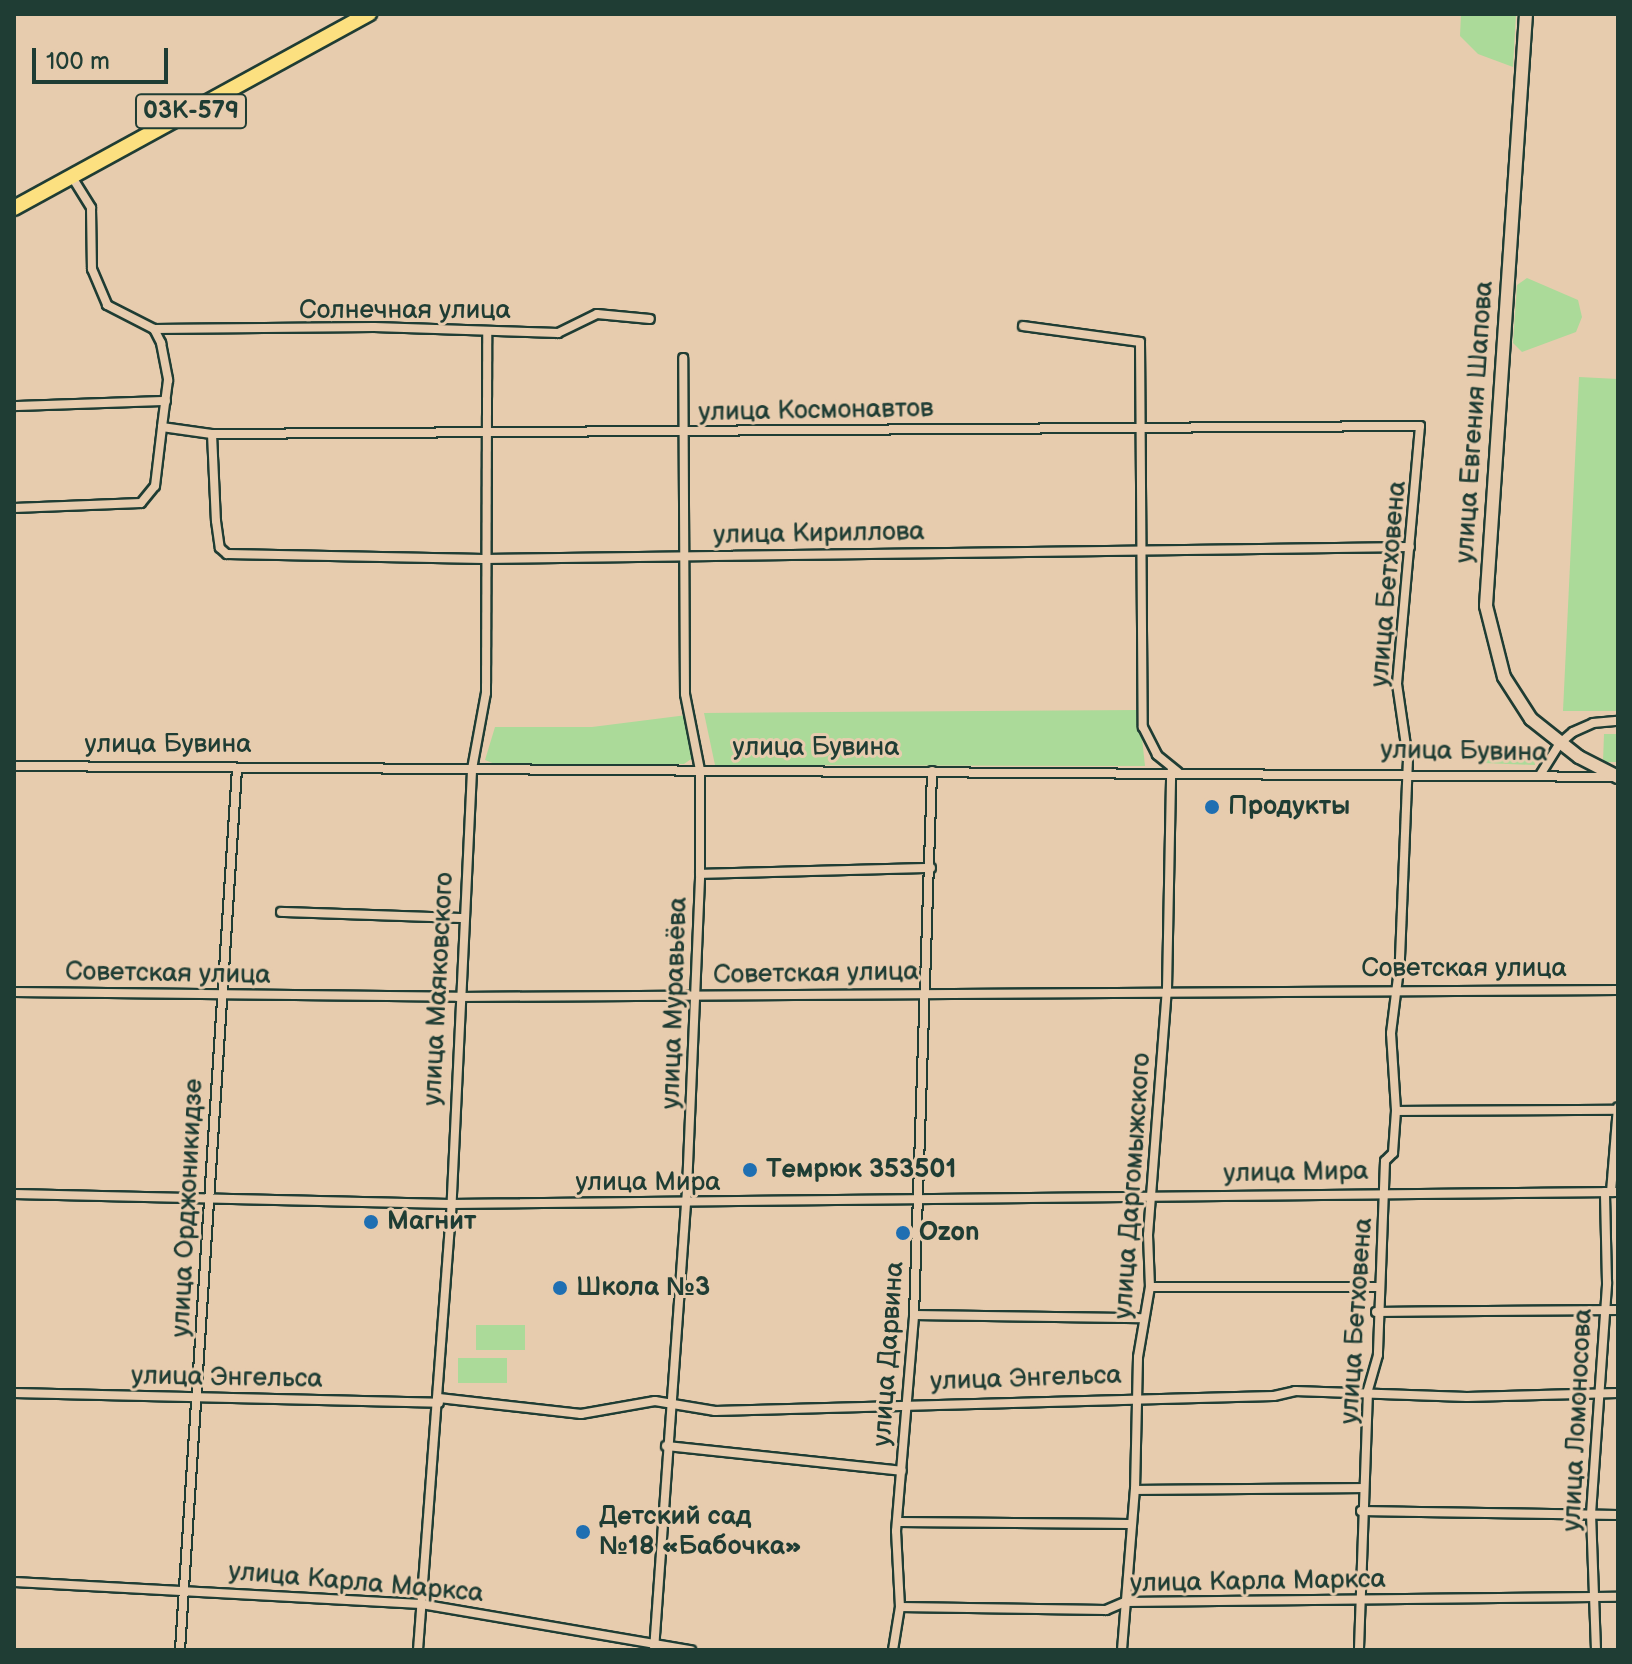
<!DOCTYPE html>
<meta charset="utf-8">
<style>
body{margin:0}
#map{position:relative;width:1632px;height:1664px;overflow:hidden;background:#e7ccae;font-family:"Balsamiq Sans",sans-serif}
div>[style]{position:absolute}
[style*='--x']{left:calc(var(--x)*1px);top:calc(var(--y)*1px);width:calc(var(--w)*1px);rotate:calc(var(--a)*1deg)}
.green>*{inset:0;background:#abda99}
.roads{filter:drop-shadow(2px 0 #1f3d34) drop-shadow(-2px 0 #1f3d34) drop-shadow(0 2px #1f3d34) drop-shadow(0 -2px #1f3d34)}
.street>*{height:8px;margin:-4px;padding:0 4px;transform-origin:4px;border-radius:4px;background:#e7ccae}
.secondary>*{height:12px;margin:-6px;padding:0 6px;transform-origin:6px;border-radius:6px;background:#e7ccae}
.primary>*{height:14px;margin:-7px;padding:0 7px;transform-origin:7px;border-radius:7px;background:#fce080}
.dots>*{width:22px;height:22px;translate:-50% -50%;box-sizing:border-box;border:4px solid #e7ccae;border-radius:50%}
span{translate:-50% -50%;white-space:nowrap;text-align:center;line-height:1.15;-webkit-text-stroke:6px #e7ccae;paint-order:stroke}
.shield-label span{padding:2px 6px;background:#e7ccae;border:2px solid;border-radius:6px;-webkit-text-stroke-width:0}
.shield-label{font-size:24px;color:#1f3d34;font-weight:700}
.street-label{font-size:26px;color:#1f3d34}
.poi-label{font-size:26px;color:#1f3d34;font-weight:700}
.left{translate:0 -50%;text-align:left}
.frame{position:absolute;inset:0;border:16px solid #1f3d34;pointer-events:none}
.scale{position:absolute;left:32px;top:48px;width:136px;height:36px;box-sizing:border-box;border:4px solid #1f3d34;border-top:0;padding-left:10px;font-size:24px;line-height:28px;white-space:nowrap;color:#1f3d34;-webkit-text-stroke:6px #e7ccae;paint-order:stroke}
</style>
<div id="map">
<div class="green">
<div style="clip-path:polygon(1461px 14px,1516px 14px,1513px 67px,1478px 54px,1460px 36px)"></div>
<div style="clip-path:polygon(1527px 278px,1578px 300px,1582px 317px,1576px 332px,1522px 352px,1513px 343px,1517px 285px)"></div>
<div style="clip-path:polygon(1579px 377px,1618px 379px,1618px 711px,1563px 711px)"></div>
<div style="clip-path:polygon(1139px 710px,1145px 766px,715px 765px,704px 713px)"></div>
<div style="clip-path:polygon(687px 715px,694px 757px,684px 764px,495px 764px,485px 760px,495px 727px,592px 727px)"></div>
<div style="clip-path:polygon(1604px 734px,1618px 734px,1618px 762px,1603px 762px)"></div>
<div style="clip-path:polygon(1533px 749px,1535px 765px,1484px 763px,1469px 750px)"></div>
<div style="clip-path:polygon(476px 1325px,525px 1325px,525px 1350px,476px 1350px)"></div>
<div style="clip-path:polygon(458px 1358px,507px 1358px,507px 1383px,458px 1383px)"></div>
</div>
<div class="roads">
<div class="street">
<div style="--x:72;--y:177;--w:36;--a:58"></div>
<div style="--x:91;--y:208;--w:61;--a:89.1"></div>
<div style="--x:92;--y:269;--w:39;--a:67"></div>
<div style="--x:107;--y:305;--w:53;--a:27.1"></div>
<div style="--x:154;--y:329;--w:16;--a:63"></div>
<div style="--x:161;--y:343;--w:38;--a:79"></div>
<div style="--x:168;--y:380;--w:47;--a:97.3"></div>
<div style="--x:162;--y:427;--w:50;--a:8"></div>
<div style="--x:212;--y:434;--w:87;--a:87.4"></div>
<div style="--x:216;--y:521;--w:27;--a:82"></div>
<div style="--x:220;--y:548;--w:9;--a:41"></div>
<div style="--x:227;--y:554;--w:257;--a:1.1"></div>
<div style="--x:484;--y:559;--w:926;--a:-0.74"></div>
<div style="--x:1023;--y:326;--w:118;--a:7.8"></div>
<div style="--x:1140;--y:342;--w:385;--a:89.6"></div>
<div style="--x:1143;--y:727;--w:31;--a:63"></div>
<div style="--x:1157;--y:755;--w:27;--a:39"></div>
<div style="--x:154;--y:329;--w:220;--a:-0.5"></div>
<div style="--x:374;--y:327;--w:184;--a:1.9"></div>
<div style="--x:558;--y:333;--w:43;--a:-26"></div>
<div style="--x:597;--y:314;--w:53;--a:5.4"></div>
<div style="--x:14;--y:406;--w:152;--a:-1.9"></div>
<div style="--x:212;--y:434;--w:1208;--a:-0.38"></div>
<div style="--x:1420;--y:426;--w:259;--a:95.1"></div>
<div style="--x:1397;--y:684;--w:76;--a:81.7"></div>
<div style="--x:1408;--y:759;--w:202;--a:92.3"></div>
<div style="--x:1400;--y:961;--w:73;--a:97.1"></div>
<div style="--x:1391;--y:1033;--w:78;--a:86.3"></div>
<div style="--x:1396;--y:1111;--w:42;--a:94.1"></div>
<div style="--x:1393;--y:1153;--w:11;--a:135"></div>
<div style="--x:1385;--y:1161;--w:194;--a:92.1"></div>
<div style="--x:1378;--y:1355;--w:37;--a:106"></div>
<div style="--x:1368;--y:1391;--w:259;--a:92"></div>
<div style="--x:14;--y:508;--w:127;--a:-2.3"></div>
<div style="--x:141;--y:503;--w:22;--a:-51"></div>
<div style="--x:155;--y:486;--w:59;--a:-83.2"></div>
<div style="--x:14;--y:766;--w:1601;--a:0.39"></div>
<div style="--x:1540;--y:775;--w:36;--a:-58"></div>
<div style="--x:1559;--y:744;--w:18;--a:-41"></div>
<div style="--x:1573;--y:732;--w:22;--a:-24"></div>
<div style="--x:1593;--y:723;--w:25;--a:-5"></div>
<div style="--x:700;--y:874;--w:231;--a:-1.5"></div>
<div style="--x:281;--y:912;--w:183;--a:1.9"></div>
<div style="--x:14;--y:992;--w:444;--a:0.6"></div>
<div style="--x:458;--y:997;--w:1160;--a:-0.35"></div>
<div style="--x:1396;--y:1111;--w:222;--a:-0.3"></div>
<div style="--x:1611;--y:1192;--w:85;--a:-85.3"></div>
<div style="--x:14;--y:1194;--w:436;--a:1.3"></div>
<div style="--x:450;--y:1204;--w:1168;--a:-0.59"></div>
<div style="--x:1150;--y:1287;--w:229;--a:0"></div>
<div style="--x:1376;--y:1312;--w:242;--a:-0.5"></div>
<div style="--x:914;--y:1315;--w:229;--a:0.8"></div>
<div style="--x:14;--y:1393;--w:425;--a:1.3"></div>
<div style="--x:439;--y:1398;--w:143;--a:6.4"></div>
<div style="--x:581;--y:1414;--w:75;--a:-10"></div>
<div style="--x:655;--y:1401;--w:61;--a:9.5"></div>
<div style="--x:715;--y:1411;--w:559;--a:-1.54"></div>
<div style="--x:1274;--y:1396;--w:22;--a:-13"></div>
<div style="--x:1295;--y:1391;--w:172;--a:2"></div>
<div style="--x:1467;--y:1397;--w:151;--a:-1.5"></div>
<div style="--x:666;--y:1446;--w:237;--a:6"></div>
<div style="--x:1135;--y:1490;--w:229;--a:-0.5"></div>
<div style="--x:1361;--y:1511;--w:257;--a:0.9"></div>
<div style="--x:899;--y:1522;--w:231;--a:0.5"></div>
<div style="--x:14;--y:1582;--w:408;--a:3.1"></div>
<div style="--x:421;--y:1604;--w:274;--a:9.7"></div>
<div style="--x:900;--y:1607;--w:206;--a:0.8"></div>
<div style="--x:1106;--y:1610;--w:21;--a:-23"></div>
<div style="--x:1125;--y:1602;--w:493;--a:-0.6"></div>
<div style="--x:180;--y:1650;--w:884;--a:-86.3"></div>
<div style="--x:418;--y:1650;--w:435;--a:-85.7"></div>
<div style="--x:451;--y:1216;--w:447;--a:-87.3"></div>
<div style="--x:472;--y:769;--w:77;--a:-79.6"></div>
<div style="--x:486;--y:693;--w:362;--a:-89.8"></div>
<div style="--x:654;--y:1650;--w:462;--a:-85.9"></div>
<div style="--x:687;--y:1189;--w:315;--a:-87.6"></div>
<div style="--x:700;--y:874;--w:104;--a:-90"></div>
<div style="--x:700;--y:770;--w:77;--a:-101.2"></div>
<div style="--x:685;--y:694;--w:336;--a:-90.3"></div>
<div style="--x:893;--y:1650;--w:44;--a:-80.8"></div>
<div style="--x:900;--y:1607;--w:76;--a:-93"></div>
<div style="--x:896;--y:1531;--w:217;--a:-85.2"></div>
<div style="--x:914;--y:1315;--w:544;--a:-88.1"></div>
<div style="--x:1122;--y:1650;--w:161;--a:-85.4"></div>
<div style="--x:1135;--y:1490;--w:133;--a:-88.7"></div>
<div style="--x:1138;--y:1357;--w:71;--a:-80.3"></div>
<div style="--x:1150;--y:1287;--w:52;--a:-92.2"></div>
<div style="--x:1148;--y:1235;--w:247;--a:-85.6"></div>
<div style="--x:1167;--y:989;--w:217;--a:-88.9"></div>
<div style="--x:1596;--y:1650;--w:136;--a:-92.1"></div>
<div style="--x:1591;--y:1514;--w:232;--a:-86"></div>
<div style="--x:1607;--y:1283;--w:91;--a:-91.3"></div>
</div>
<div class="secondary">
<div style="--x:1526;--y:14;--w:593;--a:93.87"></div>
<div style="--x:1486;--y:606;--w:73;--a:75.8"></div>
<div style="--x:1504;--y:677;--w:50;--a:57.3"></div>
<div style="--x:1531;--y:719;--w:61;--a:38.4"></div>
<div style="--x:1579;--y:757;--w:44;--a:27.1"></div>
</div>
<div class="primary">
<div style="--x:14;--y:208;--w:405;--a:-28.7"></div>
</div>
</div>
<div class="dots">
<div style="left:1212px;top:807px;background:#1f6fb2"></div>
<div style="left:750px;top:1170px;background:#1f6fb2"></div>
<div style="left:371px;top:1222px;background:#1f6fb2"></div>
<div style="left:903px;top:1233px;background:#1f6fb2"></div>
<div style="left:560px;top:1288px;background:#1f6fb2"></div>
<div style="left:583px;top:1532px;background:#1f6fb2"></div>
</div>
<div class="shield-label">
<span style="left:191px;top:111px">03К-579</span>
</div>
<div class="street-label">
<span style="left:405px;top:311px">Солнечная улица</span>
<span style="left:816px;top:411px;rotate:-1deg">улица Космонавтов</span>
<span style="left:1475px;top:422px;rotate:-86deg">улица Евгения Шапова</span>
<span style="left:819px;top:534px;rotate:-1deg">улица Кириллова</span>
<span style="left:1389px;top:584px;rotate:-85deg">улица Бетховена</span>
<span style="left:168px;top:745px">улица Бувина</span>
<span style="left:816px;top:748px">улица Бувина</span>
<span style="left:1464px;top:752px;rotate:1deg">улица Бувина</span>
<span style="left:1464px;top:969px">Советская улица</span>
<span style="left:168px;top:974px;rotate:1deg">Советская улица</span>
<span style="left:816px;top:974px;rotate:-1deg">Советская улица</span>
<span style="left:439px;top:989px;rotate:-87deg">улица Маяковского</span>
<span style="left:675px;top:1003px;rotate:-88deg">улица Муравьёва</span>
<span style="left:1296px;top:1173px;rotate:-1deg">улица Мира</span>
<span style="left:648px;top:1183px">улица Мира</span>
<span style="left:1133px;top:1186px;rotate:-86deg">улица Даргомыжского</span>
<span style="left:188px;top:1208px;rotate:-87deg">улица Орджоникидзе</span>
<span style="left:1357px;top:1321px;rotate:-86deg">улица Бетховена</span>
<span style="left:889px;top:1354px;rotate:-86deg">улица Дарвина</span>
<span style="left:227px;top:1378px;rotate:1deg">улица Энгельса</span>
<span style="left:1026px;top:1379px;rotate:-2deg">улица Энгельса</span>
<span style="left:1578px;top:1420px;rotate:-87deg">улица Ломоносова</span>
<span style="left:1258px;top:1582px;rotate:-1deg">улица Карла Маркса</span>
<span style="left:356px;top:1583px;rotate:5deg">улица Карла Маркса</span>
</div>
<div class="poi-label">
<span class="left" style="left:1228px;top:807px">Продукты</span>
<span class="left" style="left:766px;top:1170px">Темрюк 353501</span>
<span class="left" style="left:387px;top:1222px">Магнит</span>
<span class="left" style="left:919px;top:1233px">Ozon</span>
<span class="left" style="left:576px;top:1288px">Школа №3</span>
<span class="left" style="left:599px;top:1532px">Детский сад<br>№18 «Бабочка»</span>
</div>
<div class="frame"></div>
<div class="scale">100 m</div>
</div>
